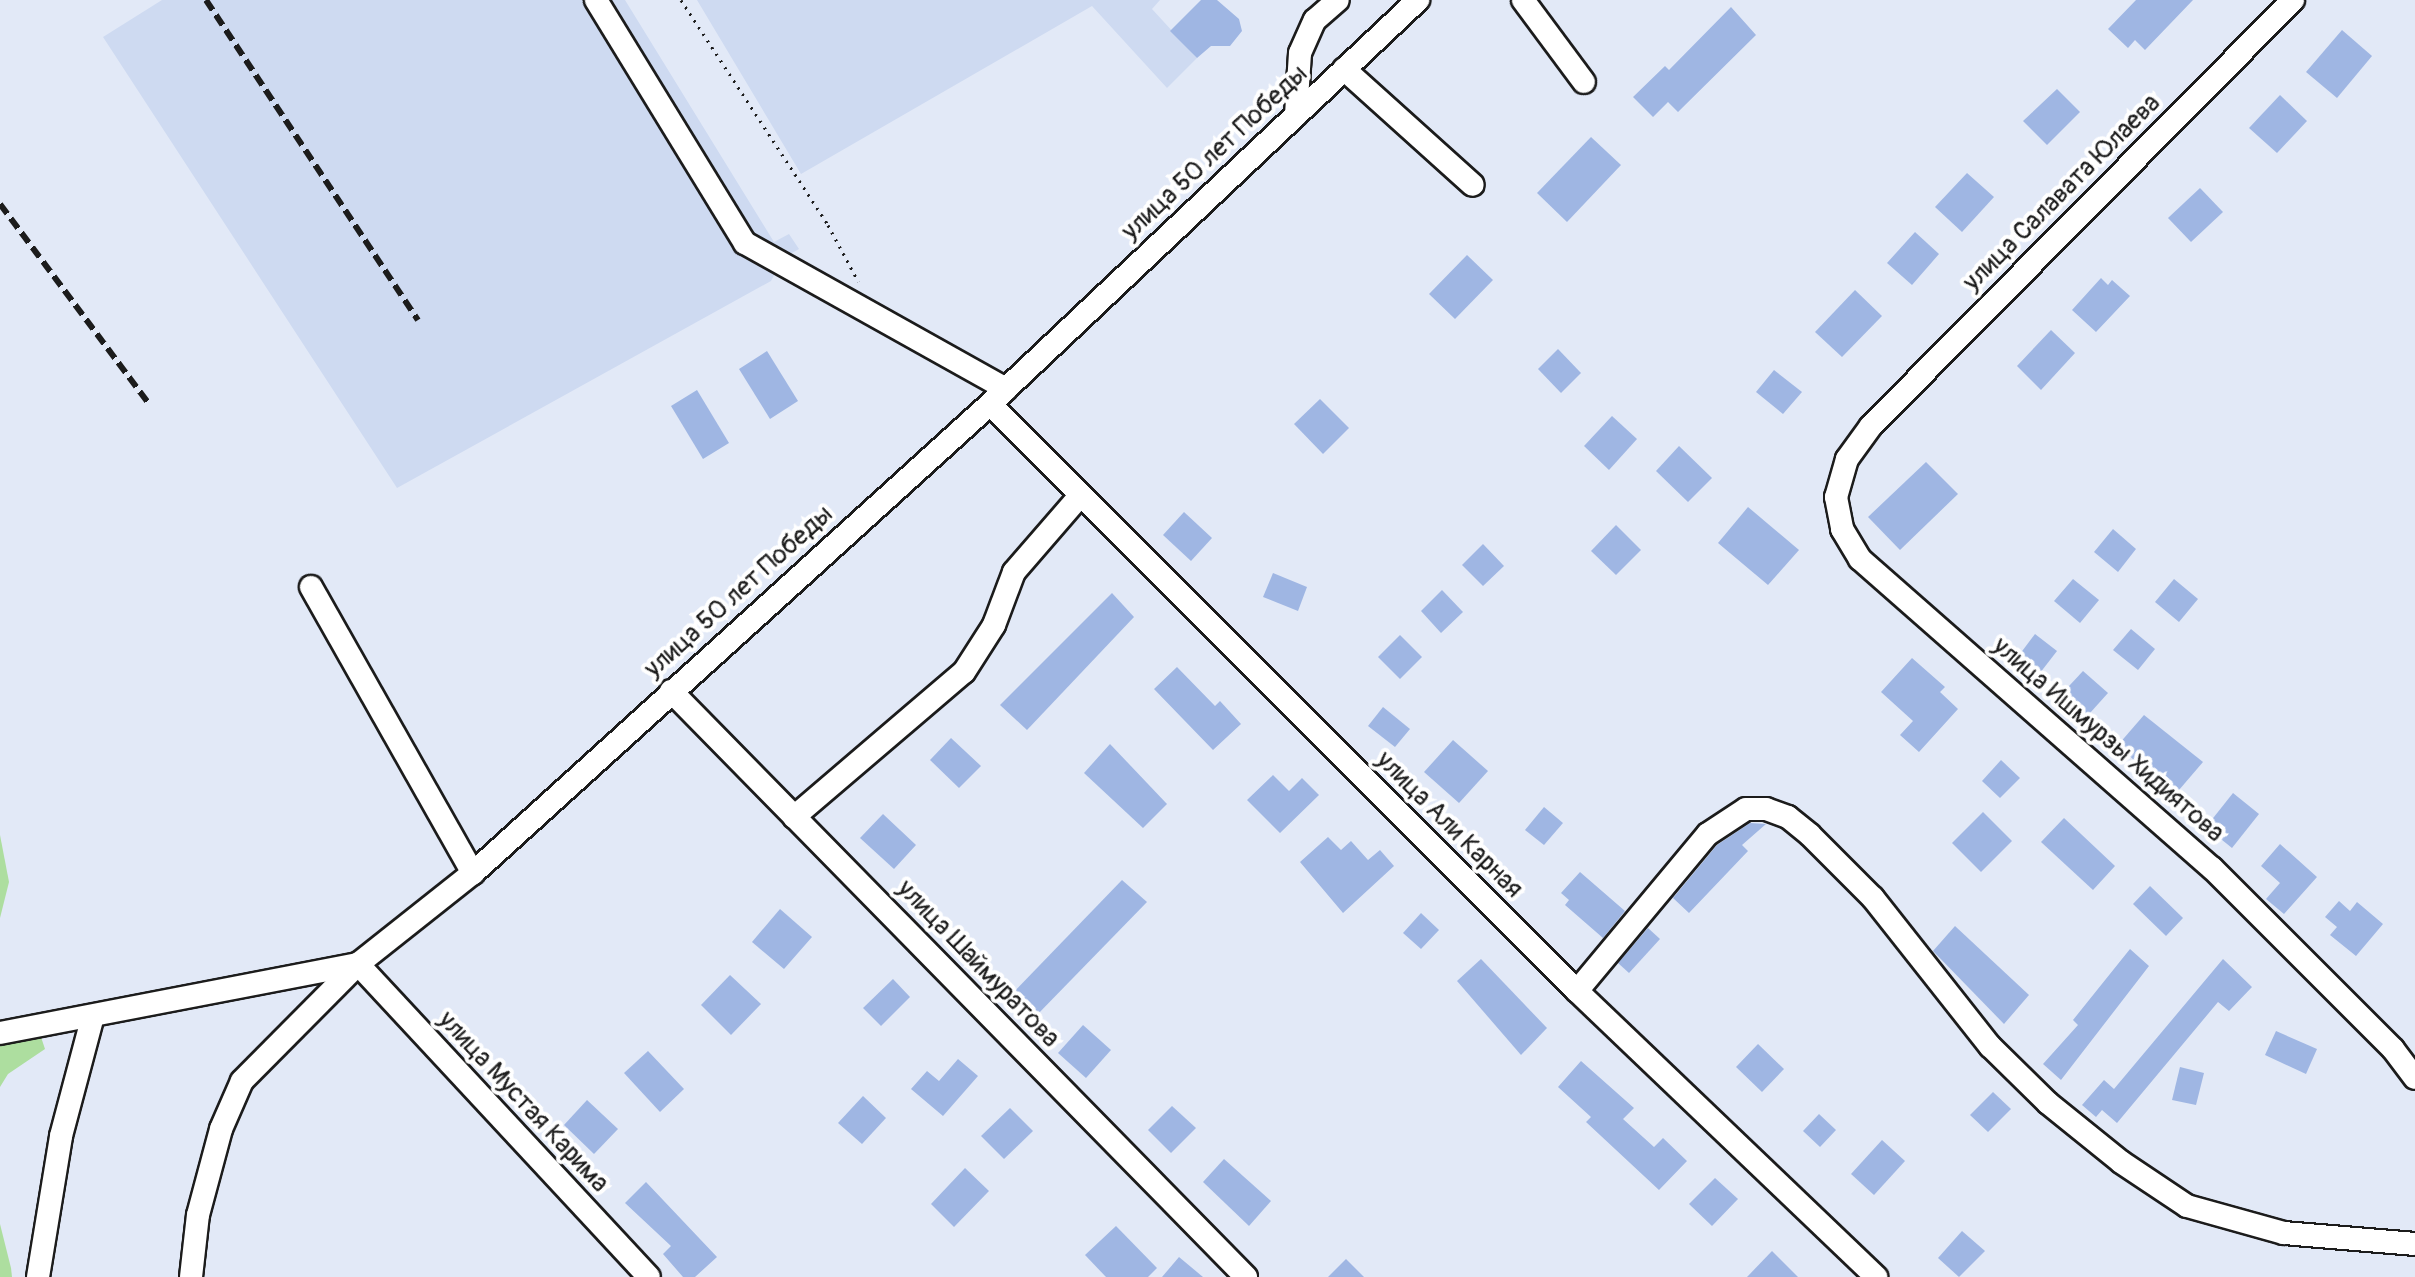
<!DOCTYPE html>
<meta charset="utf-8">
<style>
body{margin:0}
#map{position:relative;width:2415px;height:1277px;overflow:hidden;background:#e2e9f7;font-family:Pangolin,sans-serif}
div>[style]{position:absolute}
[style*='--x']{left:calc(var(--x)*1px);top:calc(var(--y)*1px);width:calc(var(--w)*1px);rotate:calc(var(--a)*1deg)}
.built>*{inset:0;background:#cedaf1}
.green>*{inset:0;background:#adde9f}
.building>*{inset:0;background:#9fb6e3}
.path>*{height:3px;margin-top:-1.5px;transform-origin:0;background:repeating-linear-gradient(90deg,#1c1c1c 0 2px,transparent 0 8px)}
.roads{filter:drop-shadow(2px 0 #1c1c1c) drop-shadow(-2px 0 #1c1c1c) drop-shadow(0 2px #1c1c1c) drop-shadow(0 -2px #1c1c1c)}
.minor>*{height:22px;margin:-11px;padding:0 11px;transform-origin:11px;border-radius:11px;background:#fff}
.rail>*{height:6px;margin-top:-3px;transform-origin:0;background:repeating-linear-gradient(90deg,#1c1c1c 0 12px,transparent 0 18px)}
span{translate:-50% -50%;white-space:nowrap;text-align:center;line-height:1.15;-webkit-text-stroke:8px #fff;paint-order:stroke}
.street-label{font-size:26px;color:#1c1c1c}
</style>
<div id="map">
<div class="built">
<div style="clip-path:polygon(162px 0,625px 0,774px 242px,789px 234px,799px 249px,783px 258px,771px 281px,397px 488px,103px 37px)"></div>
<div style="clip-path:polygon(697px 0,1160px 0,1152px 9px,1197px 58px,1167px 88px,1092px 6px,801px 174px)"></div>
</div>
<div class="green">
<div style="clip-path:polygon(0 835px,9px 882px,0 918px)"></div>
<div style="clip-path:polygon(41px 1037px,45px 1049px,8px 1074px,0 1087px,0 1043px)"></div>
<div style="clip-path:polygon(0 1224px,11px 1268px,12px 1277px,0 1277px)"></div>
</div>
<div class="building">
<div style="clip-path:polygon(1201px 0,1217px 0,1239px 19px,1242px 31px,1230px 46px,1211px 46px,1197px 58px,1170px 31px)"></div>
<div style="clip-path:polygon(2136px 0,2193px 0,2145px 50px,2135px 40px,2128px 48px,2108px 29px)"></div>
<div style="clip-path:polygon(1731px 7px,1756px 35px,1678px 112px,1668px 102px,1653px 117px,1633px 97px,1665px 66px,1669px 70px)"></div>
<div style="clip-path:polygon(2342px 30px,2372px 56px,2337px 98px,2306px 72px)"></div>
<div style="clip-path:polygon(2057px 89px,2080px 112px,2047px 145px,2023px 121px)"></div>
<div style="clip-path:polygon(2280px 95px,2307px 121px,2277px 153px,2249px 128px)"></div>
<div style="clip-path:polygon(1591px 137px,1621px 165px,1567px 222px,1537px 193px)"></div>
<div style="clip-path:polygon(1967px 173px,1994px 197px,1962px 232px,1935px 207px)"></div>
<div style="clip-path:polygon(2200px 188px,2223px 212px,2191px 242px,2168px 218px)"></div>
<div style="clip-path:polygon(1915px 232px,1939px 254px,1912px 285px,1887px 263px)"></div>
<div style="clip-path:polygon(1467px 255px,1493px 280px,1455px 319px,1429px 294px)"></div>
<div style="clip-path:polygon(2101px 278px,2108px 285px,2112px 280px,2130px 296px,2096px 332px,2072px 310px)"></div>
<div style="clip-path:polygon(1855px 290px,1882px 316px,1842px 357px,1815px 332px)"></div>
<div style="clip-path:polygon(2051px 330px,2075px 353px,2041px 390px,2017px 366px)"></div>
<div style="clip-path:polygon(1558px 349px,1581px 373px,1561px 393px,1538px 369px)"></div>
<div style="clip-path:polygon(767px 351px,798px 401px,770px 419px,739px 369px)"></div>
<div style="clip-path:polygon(1774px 370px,1802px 392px,1783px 414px,1756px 392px)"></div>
<div style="clip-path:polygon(697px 390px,729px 443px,703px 459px,671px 406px)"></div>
<div style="clip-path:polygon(1320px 399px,1349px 428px,1323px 454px,1294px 424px)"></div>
<div style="clip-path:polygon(1612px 416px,1637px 439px,1609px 470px,1584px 446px)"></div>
<div style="clip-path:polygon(1679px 446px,1712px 478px,1688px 502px,1656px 471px)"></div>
<div style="clip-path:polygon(1926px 462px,1958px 494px,1900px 550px,1868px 517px)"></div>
<div style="clip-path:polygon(1748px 507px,1799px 550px,1768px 585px,1718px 543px)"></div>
<div style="clip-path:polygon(1184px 512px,1212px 538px,1191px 561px,1163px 535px)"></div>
<div style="clip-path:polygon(1616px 525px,1641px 550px,1616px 575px,1591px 551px)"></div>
<div style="clip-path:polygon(2113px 529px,2136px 549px,2118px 572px,2094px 552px)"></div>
<div style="clip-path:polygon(1483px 544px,1504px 566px,1483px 586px,1462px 565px)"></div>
<div style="clip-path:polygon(1273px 573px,1307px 587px,1298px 611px,1263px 597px)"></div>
<div style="clip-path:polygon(2073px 579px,2099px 600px,2080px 623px,2054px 601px)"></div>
<div style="clip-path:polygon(2174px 579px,2198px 599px,2179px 622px,2155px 602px)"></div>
<div style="clip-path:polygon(1442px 590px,1463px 612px,1441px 633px,1421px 611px)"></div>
<div style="clip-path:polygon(1112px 593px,1134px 617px,1027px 730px,1000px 705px)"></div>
<div style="clip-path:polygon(2131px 629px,2155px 649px,2138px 670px,2113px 650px)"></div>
<div style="clip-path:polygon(2035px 634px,2057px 651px,2033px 682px,2011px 666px)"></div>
<div style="clip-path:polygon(1400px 635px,1422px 657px,1400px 679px,1378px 657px)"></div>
<div style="clip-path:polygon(1912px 658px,1945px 687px,1940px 692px,1958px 709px,1919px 752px,1900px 735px,1913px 721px,1881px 692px)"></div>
<div style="clip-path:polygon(1177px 667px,1215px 706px,1220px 701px,1241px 724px,1213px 750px,1154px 689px)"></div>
<div style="clip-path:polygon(2083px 671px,2108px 693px,2081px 723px,2056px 700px)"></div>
<div style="clip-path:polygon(1383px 707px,1410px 729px,1395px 747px,1368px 726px)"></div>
<div style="clip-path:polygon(2144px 715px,2203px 762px,2173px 797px,2118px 745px)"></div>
<div style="clip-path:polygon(951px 738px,981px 766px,959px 788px,930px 760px)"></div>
<div style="clip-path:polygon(1453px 740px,1488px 771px,1459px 803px,1424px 772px)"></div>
<div style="clip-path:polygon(1110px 744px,1167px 804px,1143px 828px,1084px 773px)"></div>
<div style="clip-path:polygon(2001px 760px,2020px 778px,2000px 798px,1982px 781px)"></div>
<div style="clip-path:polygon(1273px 775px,1289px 791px,1302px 778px,1319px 795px,1280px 833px,1247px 800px)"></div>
<div style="clip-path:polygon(2233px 793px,2259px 814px,2232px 848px,2206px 827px)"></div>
<div style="clip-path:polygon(1544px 807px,1563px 823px,1544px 845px,1525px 830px)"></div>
<div style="clip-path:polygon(1983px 812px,2012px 841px,1981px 872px,1952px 843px)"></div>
<div style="clip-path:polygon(883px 814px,916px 845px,894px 869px,860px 838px)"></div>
<div style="clip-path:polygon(2064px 818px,2115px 866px,2093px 890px,2041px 842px)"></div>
<div style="clip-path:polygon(1750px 823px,1766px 824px,1742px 845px,1748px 851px,1689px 913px,1673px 898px,1717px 845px)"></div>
<div style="clip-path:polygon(1328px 837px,1341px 850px,1351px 841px,1368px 860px,1380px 850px,1394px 866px,1343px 913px,1300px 862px)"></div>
<div style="clip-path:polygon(2280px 844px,2317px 877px,2284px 914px,2266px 899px,2280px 883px,2261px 866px)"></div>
<div style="clip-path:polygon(1580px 872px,1625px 911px,1603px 938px,1565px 905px,1569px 900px,1561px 893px)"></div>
<div style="clip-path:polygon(1122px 880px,1147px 902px,1035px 1017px,1011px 995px)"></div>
<div style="clip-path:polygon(2150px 886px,2183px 918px,2166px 936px,2133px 904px)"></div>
<div style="clip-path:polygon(2339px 901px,2350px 911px,2357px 902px,2383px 924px,2356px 956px,2330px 935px,2337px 927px,2325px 917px)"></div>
<div style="clip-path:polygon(780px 909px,812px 937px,784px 969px,752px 942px)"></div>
<div style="clip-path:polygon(1421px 913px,1439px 930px,1421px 949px,1403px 933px)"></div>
<div style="clip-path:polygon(1955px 926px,2029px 995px,2004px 1024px,1933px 951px)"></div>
<div style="clip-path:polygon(1648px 928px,1660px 939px,1629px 973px,1618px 963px)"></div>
<div style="clip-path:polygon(2130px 949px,2149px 966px,2061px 1080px,2043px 1064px,2078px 1025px,2073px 1020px)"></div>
<div style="clip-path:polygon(1481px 959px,1547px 1028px,1521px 1055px,1457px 981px)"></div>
<div style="clip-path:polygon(2223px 959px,2252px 987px,2229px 1011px,2218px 1002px,2117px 1123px,2102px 1110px,2096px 1117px,2082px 1105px,2104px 1080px,2114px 1089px)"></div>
<div style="clip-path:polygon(730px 975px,761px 1004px,731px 1035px,701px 1005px)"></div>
<div style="clip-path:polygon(893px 979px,910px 997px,881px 1026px,863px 1008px)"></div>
<div style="clip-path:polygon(1083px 1025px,1111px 1050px,1086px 1078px,1058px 1053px)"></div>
<div style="clip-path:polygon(2276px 1031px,2317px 1049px,2306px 1074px,2265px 1055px)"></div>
<div style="clip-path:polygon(1758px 1044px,1784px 1069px,1762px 1092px,1736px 1067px)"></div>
<div style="clip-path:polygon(648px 1051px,684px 1089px,660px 1112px,624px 1073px)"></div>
<div style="clip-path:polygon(958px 1059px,978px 1076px,943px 1116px,911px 1089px,927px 1071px,939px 1081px)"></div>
<div style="clip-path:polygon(1581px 1061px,1634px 1108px,1623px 1119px,1654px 1147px,1663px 1138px,1687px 1161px,1659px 1190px,1586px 1122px,1591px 1117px,1558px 1087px)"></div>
<div style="clip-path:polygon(2180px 1067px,2204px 1073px,2196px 1105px,2172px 1100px)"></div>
<div style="clip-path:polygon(1993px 1092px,2011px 1109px,1988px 1132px,1970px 1115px)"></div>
<div style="clip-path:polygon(863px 1096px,886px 1118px,862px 1144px,838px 1123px)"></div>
<div style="clip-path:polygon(587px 1100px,618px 1129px,594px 1154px,564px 1125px)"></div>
<div style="clip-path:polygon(1172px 1106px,1196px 1128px,1171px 1153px,1148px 1130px)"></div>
<div style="clip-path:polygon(1010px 1108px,1033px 1131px,1004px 1159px,981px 1136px)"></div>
<div style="clip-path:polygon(1819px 1114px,1836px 1130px,1820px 1147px,1803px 1131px)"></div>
<div style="clip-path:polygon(1882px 1140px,1905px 1161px,1874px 1195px,1851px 1174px)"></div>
<div style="clip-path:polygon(1224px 1159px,1271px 1201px,1249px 1226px,1203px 1182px)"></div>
<div style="clip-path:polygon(965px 1168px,989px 1191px,954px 1227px,931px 1204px)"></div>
<div style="clip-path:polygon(1715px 1178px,1738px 1199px,1712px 1226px,1689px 1204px)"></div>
<div style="clip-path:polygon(646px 1182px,717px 1257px,695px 1277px,683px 1277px,663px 1254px,671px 1246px,625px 1203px)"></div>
<div style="clip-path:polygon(1116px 1226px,1157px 1268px,1148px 1277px,1106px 1277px,1085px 1255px)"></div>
<div style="clip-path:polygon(1962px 1231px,1985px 1251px,1959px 1277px,1938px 1258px)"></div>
<div style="clip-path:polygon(1772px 1251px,1798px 1277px,1747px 1277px)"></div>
<div style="clip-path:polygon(1179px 1257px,1203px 1277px,1162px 1277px)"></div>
<div style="clip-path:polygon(1346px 1259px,1364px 1277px,1328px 1277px)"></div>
</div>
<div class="path">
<div style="--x:681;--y:0;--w:269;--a:56.8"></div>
<div style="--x:828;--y:225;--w:64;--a:61.8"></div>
</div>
<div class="roads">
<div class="minor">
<div style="--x:596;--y:0;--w:285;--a:58.5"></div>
<div style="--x:745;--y:243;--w:299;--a:29.2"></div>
<div style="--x:1523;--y:0;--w:102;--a:53.4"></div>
<div style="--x:2293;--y:0;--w:600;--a:134.73"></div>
<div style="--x:1871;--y:426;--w:41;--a:126"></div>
<div style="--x:1847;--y:459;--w:40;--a:106"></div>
<div style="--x:1836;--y:497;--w:33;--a:79"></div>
<div style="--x:1842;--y:529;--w:35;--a:59"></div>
<div style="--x:1860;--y:559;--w:468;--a:41.3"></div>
<div style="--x:2212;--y:868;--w:256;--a:45"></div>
<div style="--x:2393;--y:1049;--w:36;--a:53"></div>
<div style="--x:1344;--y:69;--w:173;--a:42"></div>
<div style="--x:1296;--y:115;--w:62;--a:-86.3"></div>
<div style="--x:1300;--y:53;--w:36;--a:-66"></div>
<div style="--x:1315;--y:20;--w:30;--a:-41"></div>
<div style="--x:990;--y:404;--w:830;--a:45"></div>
<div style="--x:1577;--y:991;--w:414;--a:43.7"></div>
<div style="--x:311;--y:587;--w:329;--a:60.5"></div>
<div style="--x:671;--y:691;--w:821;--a:45.54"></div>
<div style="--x:794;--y:817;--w:223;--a:-40.5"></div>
<div style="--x:964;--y:672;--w:56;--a:-57.4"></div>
<div style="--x:994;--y:625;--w:57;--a:-69.3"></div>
<div style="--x:1014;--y:572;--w:99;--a:-49.1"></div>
<div style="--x:1577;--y:991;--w:204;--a:-50.2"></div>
<div style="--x:1708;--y:834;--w:45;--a:-33.3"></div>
<div style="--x:1746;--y:809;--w:20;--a:0"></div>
<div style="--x:1766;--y:809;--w:23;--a:20"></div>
<div style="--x:1788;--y:817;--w:28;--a:39"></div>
<div style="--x:1810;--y:835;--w:89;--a:45"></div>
<div style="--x:1873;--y:898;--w:189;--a:51.7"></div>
<div style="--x:1990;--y:1046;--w:81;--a:44.5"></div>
<div style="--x:2048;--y:1103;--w:94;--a:38.9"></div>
<div style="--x:2121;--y:1162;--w:79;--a:33.7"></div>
<div style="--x:2187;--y:1206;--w:101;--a:15.6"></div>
<div style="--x:2284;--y:1233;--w:131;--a:4.8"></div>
<div style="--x:0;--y:1033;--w:365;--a:-10.9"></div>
<div style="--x:358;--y:964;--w:427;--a:47.1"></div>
<div style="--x:38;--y:1277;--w:143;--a:-80.7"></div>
<div style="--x:61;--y:1136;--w:124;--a:-75.1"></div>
<div style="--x:191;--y:1277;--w:62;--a:-83.6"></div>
<div style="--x:198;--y:1215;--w:89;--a:-75"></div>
<div style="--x:221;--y:1129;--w:52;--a:-66.4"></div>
<div style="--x:242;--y:1081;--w:165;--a:-45.2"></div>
<div style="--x:358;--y:964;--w:147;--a:-38.4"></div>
<div style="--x:473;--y:873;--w:698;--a:-42.21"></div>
<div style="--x:990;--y:404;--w:589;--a:-43.35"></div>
</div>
</div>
<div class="rail">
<div style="--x:206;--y:0;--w:384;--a:56.5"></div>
<div style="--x:0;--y:204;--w:251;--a:53.3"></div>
</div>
<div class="street-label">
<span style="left:1215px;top:153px;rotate:-43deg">улица 50 лет Победы</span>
<span style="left:2062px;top:193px;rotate:-45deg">улица Салавата Юлаева</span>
<span style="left:739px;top:592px;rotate:-42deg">улица 50 лет Победы</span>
<span style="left:2108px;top:740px;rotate:41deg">улица Ишмурзы Хидиятова</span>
<span style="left:1449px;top:825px;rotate:45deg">улица Али Карная</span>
<span style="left:978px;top:964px;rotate:46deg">улица Шаймуратова</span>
<span style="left:523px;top:1102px;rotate:47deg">улица Мустая Карима</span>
</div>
</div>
